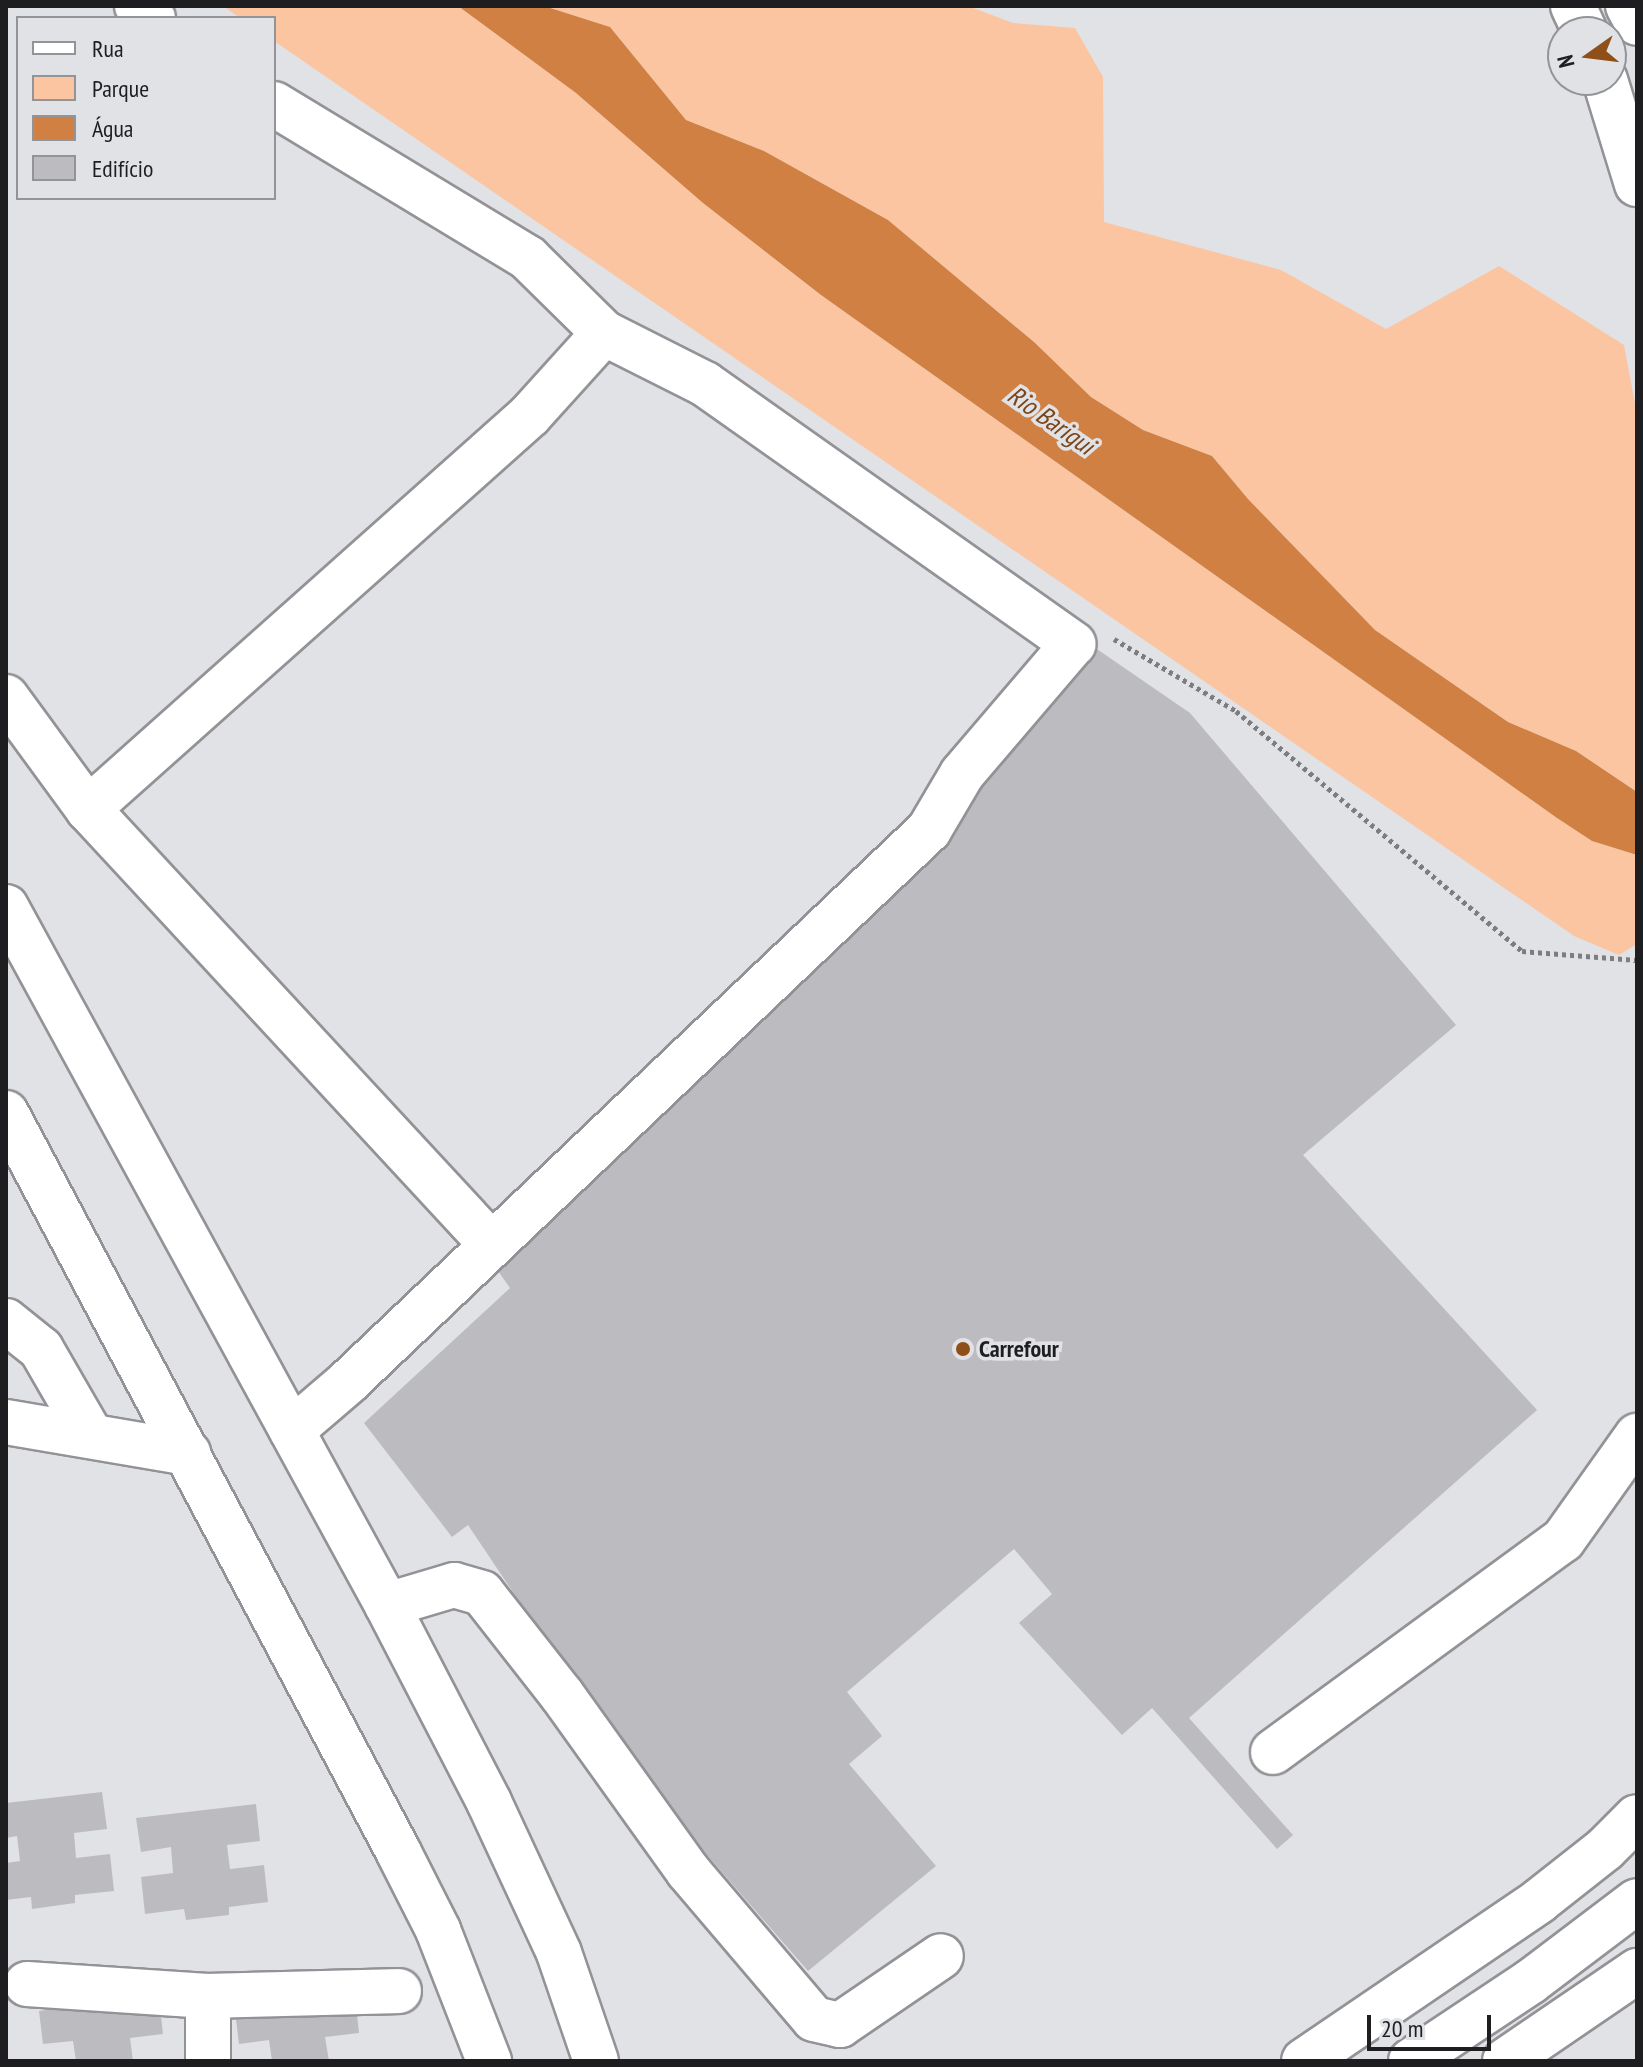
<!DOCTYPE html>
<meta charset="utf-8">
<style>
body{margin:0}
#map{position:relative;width:1643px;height:2067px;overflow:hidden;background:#e1e2e6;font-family:"PT Sans Narrow",sans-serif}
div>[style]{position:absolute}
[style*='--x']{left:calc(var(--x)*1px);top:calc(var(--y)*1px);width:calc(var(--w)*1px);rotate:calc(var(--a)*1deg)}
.green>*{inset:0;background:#fbc5a1}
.water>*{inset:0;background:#d08043}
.building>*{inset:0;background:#bcbcc0}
.path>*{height:5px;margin-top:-2.5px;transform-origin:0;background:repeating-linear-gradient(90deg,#7d7d80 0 4px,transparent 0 8px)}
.roads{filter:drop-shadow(2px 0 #939397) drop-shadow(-2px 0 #939397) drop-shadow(0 2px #939397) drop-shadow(0 -2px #939397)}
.minor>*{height:44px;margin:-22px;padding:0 22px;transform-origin:22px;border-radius:22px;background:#fff}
.major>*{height:44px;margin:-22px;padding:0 22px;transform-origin:22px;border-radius:22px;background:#fff}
.dots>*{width:22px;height:22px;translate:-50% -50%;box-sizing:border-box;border:4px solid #e1e2e6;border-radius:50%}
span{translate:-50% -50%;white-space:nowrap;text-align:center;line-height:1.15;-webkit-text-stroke:7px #e1e2e6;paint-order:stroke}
.poi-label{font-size:24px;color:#1e1e20;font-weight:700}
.left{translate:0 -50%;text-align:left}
.water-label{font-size:26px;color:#7b451a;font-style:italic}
.frame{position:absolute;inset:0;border:8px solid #1e1e20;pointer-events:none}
.legend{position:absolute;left:16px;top:16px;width:260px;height:184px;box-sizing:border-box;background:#e1e2e6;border:2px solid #939497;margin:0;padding:10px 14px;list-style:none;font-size:24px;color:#1e1e20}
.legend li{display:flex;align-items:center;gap:16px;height:40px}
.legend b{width:40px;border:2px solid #939497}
.north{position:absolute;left:1547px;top:16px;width:80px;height:80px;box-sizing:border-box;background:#e1e2e6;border:2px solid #939497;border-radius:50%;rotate:256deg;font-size:22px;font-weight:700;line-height:32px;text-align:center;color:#1e1e20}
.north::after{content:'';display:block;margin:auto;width:28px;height:36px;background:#8f4f19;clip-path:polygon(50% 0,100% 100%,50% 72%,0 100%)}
.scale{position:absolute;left:1367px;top:2015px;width:124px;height:36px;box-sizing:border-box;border:4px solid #1e1e20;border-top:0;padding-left:10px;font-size:24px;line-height:28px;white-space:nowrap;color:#1e1e20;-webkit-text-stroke:6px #e1e2e6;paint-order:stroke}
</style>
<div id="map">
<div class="green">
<div style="clip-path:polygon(223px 6px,458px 6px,576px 93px,703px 203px,821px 295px,1557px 818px,1592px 841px,1637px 855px,1637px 944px,1619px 955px,1574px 936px,274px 41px,274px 18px,240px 18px)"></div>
<div style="clip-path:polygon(544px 6px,968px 6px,1013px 23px,1075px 28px,1103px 77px,1104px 222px,1281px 270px,1386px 329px,1499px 266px,1624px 345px,1637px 414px,1637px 792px,1576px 751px,1508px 722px,1375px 630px,1248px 499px,1212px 456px,1143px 430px,1091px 397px,1034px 342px,888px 220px,764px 151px,686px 120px,610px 27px)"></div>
</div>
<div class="water">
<div style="clip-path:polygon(458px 6px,544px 6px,610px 27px,686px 120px,764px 151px,888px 220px,1034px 342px,1091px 397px,1143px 430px,1212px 456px,1248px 499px,1375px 630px,1508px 722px,1576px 751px,1637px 792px,1637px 855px,1592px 841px,1557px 818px,821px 295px,703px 203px,576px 93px)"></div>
</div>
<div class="building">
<div style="clip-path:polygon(1091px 645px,1190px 713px,1456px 1025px,1303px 1155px,1537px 1410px,1189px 1718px,1293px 1835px,1277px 1849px,1152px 1708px,1122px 1735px,1019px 1623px,1052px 1594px,1014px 1549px,847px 1692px,882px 1736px,849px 1764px,936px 1866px,808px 1971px,627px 1763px,468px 1525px,452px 1537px,364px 1423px,510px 1288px,489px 1258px,940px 852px,980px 790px)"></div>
<div style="clip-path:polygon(102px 1792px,107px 1829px,74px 1833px,76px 1858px,110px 1854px,114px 1891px,75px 1895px,75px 1903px,32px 1909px,31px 1897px,6px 1900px,6px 1863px,20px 1861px,17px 1836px,6px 1838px,6px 1803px)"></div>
<div style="clip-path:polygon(256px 1804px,260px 1841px,227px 1845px,230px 1869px,264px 1865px,268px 1902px,229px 1907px,229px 1915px,186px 1920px,184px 1909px,145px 1914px,141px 1877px,173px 1873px,171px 1847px,141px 1852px,136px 1818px)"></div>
<div style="clip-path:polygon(355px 1996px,359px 2033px,325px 2037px,329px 2061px,272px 2061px,269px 2040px,239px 2044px,235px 2011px)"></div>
<div style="clip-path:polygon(159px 1997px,163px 2034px,130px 2038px,133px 2061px,76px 2061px,73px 2041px,43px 2044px,39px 2011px)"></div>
</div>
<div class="path">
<div style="--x:1114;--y:639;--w:142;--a:30.5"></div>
<div style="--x:1236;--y:711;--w:373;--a:40"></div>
<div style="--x:1522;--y:951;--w:115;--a:4.5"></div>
</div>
<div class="roads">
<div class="minor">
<div style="--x:137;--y:6;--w:20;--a:37"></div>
<div style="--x:1573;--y:6;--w:29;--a:65"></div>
<div style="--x:1628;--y:6;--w:19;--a:62"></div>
<div style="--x:1605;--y:80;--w:109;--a:72.9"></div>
<div style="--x:274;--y:104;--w:297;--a:31.2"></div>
<div style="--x:528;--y:258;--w:107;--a:44.6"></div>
<div style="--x:604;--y:333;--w:113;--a:26.8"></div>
<div style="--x:705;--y:384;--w:451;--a:35.2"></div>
<div style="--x:1073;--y:644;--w:171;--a:130.5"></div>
<div style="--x:962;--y:774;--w:65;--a:120.5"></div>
<div style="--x:929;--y:830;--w:801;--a:136.47"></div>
<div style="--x:348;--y:1382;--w:74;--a:139.4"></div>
<div style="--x:6;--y:697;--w:139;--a:53.8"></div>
<div style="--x:88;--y:809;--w:594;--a:47.18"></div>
<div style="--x:88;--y:809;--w:592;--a:-41.71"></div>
<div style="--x:530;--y:415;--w:110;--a:-47.9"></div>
<div style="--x:6;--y:907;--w:795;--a:61.37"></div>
<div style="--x:387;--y:1605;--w:222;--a:62.6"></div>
<div style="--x:489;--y:1802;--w:166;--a:65.1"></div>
<div style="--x:559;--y:1953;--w:114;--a:71.1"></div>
<div style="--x:6;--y:1321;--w:45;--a:38.7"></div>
<div style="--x:41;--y:1349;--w:98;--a:60"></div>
<div style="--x:6;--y:1422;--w:185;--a:9.7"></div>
<div style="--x:387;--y:1605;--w:70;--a:-16.6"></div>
<div style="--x:454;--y:1585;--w:29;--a:16"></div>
<div style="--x:482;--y:1593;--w:130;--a:51.9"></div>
<div style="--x:562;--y:1695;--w:216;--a:54.4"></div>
<div style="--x:688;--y:1871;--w:194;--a:49.6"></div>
<div style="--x:814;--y:2019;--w:27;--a:13"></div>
<div style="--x:840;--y:2025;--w:122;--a:-34.3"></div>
<div style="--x:1273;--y:1752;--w:359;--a:-36.2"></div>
<div style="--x:1563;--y:1540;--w:128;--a:-54.6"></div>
<div style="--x:27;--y:1984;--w:181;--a:3.8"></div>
<div style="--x:208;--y:1996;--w:65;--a:90"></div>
<div style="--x:208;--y:1996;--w:191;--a:-1.5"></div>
<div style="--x:1304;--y:2061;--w:284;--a:-34.2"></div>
<div style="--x:1539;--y:1901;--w:84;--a:-38.2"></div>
<div style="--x:1605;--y:1849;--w:45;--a:-45"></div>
<div style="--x:1411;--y:2061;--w:143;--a:-33.6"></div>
<div style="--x:1530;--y:1982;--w:134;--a:-37.1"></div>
<div style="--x:1505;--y:2061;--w:160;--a:-34.3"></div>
</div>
<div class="major">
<div style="--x:6;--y:1113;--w:836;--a:62.02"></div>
<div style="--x:398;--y:1851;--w:89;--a:63.1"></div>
<div style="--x:438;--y:1930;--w:141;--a:68.7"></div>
</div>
</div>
<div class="dots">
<div style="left:963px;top:1349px;background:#8f4f19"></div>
</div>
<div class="poi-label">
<span class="left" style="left:979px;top:1349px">Carrefour</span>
</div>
<div class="water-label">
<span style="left:1051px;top:420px;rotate:35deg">Rio Barigui</span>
</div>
<div class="frame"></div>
<ul class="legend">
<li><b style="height:10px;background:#fff"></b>Rua</li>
<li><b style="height:22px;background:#fbc5a1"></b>Parque</li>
<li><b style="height:22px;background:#d08043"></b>Água</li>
<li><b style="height:22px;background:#bcbcc0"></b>Edifício</li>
</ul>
<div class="north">N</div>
<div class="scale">20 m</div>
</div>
